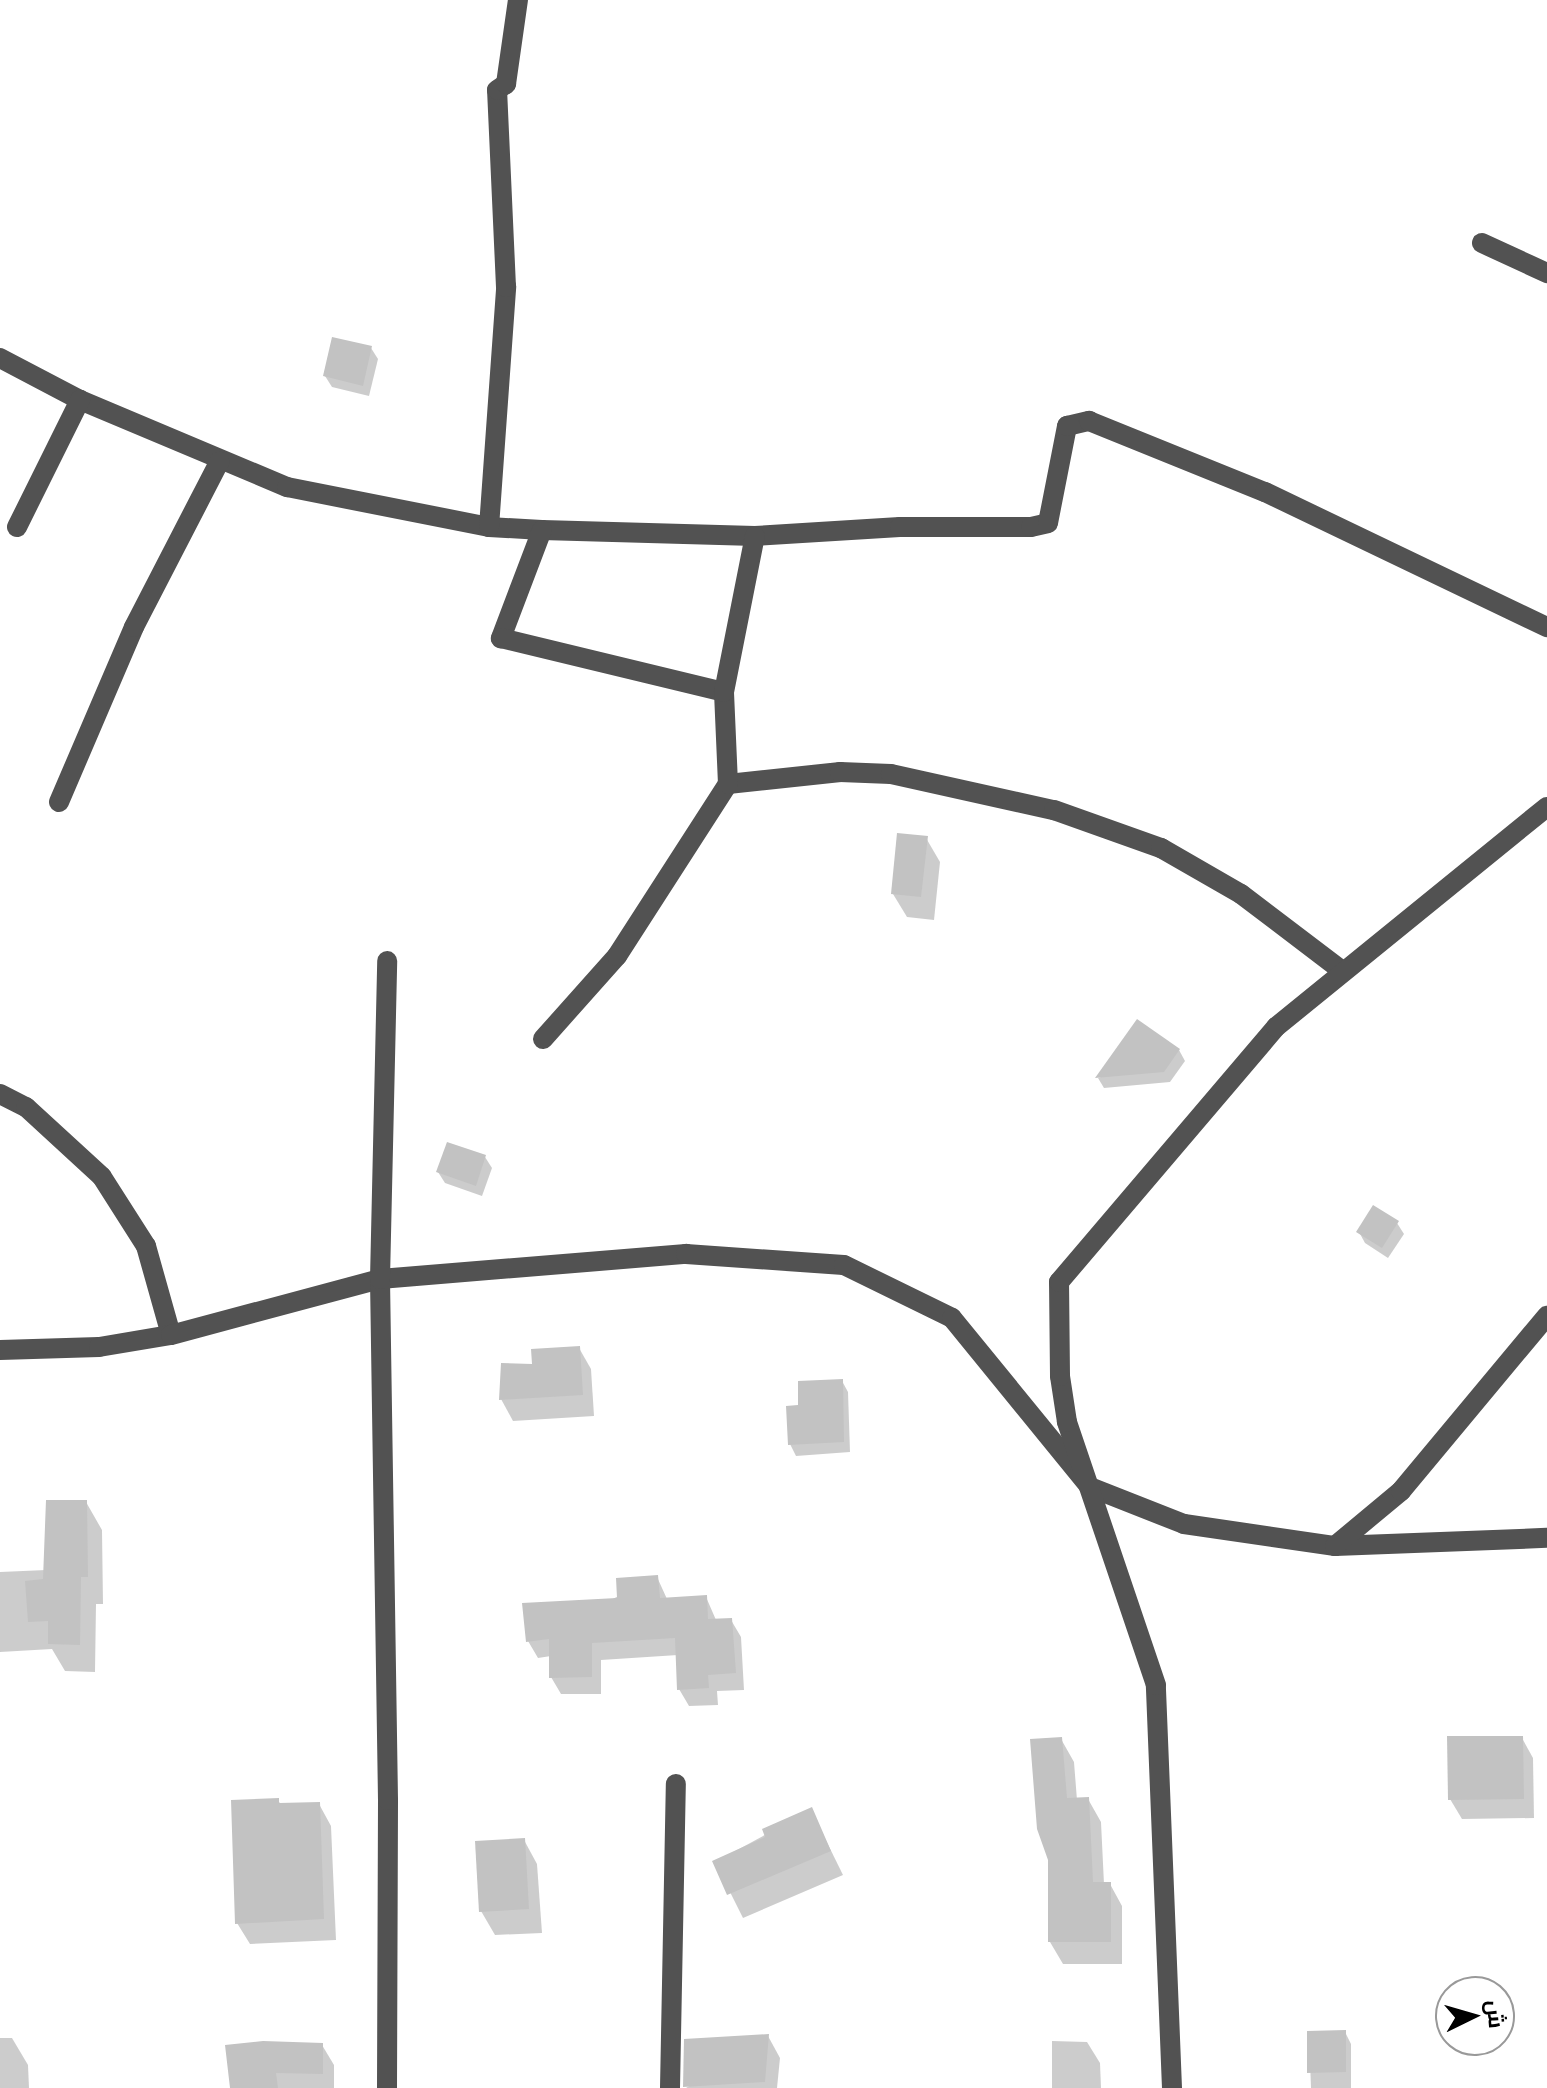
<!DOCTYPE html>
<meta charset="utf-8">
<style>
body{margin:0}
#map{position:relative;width:1547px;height:2088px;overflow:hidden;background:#fff;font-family:"Exo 2",Cairo,sans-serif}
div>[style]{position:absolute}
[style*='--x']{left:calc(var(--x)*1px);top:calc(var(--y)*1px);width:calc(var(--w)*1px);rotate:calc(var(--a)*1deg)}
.shadow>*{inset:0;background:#0003}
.building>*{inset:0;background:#c2c2c2}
.minor>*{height:20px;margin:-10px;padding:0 10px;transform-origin:10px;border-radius:10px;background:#525252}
span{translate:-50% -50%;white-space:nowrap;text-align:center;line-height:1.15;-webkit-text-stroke:7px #fff;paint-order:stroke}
.north{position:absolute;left:1435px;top:1976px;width:80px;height:80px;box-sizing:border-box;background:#fff;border:2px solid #999;border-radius:50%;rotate:85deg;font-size:22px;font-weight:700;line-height:32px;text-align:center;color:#000}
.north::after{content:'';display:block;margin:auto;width:28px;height:36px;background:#000;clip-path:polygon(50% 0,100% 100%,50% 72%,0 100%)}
</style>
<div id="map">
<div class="shadow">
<div style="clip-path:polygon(371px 348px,378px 359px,369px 396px,332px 387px,325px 376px)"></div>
<div style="clip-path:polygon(926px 838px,940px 862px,934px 920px,907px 917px,893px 894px)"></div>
<div style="clip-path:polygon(1179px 1050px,1185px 1061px,1170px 1082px,1104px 1088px,1098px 1078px)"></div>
<div style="clip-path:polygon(485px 1157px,492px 1168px,482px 1196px,445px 1183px,438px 1172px)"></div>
<div style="clip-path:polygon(1397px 1223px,1404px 1234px,1388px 1258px,1365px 1243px,1359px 1232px)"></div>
<div style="clip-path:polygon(579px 1348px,591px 1369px,594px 1416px,513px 1421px,501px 1399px,534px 1366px)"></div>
<div style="clip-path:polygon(842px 1381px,848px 1392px,850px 1452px,796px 1456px,790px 1444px,800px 1407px)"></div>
<div style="clip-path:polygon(86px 1502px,102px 1530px,103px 1604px,96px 1604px,95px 1672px,65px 1671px,52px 1649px,0 1652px,0 1572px,46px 1570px)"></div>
<div style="clip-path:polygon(657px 1577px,667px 1599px,706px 1597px,716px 1620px,731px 1620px,741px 1637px,744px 1690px,717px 1691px,718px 1705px,689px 1706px,679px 1689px,678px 1655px,601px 1660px,601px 1694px,561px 1694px,551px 1677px,551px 1656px,538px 1658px,528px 1641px)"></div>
<div style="clip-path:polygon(1522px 1738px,1533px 1758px,1534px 1818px,1462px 1819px,1450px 1799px)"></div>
<div style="clip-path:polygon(1061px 1739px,1074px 1762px,1077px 1800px,1088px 1799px,1101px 1822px,1104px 1884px,1110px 1884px,1122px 1906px,1122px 1964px,1063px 1964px,1050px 1942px)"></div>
<div style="clip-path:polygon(278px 1800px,281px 1805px,319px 1804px,331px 1826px,336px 1940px,250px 1944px,237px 1923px)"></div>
<div style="clip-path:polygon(811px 1810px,843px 1875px,743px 1918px,715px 1862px)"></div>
<div style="clip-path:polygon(524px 1840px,537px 1864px,542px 1933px,495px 1935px,481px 1911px)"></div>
<div style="clip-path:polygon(1345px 2032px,1351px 2044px,1351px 2088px,1311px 2088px,1309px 2033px)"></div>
<div style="clip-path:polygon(768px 2036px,780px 2058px,777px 2088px,686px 2088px)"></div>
<div style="clip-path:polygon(0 2038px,12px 2038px,28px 2065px,29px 2088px,0 2088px)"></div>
<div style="clip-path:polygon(1052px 2041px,1087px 2042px,1100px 2063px,1101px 2088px,1052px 2088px)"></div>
<div style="clip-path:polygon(322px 2045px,334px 2065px,334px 2088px,232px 2088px)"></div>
</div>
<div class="building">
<div style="clip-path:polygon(332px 337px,372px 346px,363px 386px,323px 376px)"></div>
<div style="clip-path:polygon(897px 833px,928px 836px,921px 897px,891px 894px)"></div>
<div style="clip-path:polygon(1137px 1019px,1180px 1049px,1164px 1072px,1095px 1078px)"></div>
<div style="clip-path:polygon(447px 1142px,486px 1155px,476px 1186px,436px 1172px)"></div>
<div style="clip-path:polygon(1373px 1205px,1399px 1221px,1382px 1248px,1356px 1232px)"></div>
<div style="clip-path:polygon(580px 1346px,583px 1395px,499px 1400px,501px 1363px,532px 1364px,531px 1349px)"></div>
<div style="clip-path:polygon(843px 1379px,844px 1442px,788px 1445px,786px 1406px,798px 1405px,798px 1381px)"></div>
<div style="clip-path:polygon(46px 1500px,87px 1500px,88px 1577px,81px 1577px,80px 1645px,48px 1644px,48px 1621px,28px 1622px,25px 1581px,43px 1579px)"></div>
<div style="clip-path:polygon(658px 1575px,660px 1598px,707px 1595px,708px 1619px,732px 1618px,736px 1673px,708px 1675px,709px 1688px,677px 1690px,675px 1638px,592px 1643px,592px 1677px,549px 1678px,549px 1639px,526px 1642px,522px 1603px,617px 1598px,616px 1578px)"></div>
<div style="clip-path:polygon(1447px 1736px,1523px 1736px,1524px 1799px,1448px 1800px)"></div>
<div style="clip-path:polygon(1062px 1737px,1067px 1798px,1089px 1797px,1093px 1882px,1111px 1882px,1111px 1942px,1048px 1942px,1048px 1860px,1037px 1829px,1030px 1739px)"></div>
<div style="clip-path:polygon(279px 1798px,279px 1803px,320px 1802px,324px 1919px,235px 1924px,231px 1800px)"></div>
<div style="clip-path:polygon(812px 1807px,831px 1851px,727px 1895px,712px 1861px,765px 1837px,762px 1829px)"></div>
<div style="clip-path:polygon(525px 1838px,529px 1909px,479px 1912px,475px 1841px)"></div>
<div style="clip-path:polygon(1346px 2030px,1346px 2072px,1307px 2073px,1307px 2031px)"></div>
<div style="clip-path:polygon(769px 2034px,765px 2082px,683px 2087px,684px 2039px)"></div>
<div style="clip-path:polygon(263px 2041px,323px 2043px,323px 2074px,276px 2073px,278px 2088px,230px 2088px,225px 2045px)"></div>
</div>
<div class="minor">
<div style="--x:1482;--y:243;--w:72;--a:24.8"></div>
<div style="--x:0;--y:358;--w:90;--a:27.7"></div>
<div style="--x:80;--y:400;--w:225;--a:22.8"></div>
<div style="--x:287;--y:487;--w:206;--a:11.2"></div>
<div style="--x:489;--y:527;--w:53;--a:3.2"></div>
<div style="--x:542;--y:530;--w:213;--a:1.6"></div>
<div style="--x:755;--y:536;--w:145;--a:-3.6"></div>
<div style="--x:900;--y:527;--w:131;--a:0"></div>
<div style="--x:1031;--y:527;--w:17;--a:-13"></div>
<div style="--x:1048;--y:523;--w:99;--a:-78.9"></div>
<div style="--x:1067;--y:426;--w:23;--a:-13"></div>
<div style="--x:1089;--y:421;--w:190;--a:22"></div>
<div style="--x:1265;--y:492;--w:313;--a:25.6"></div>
<div style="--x:17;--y:527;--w:142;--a:-63.6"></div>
<div style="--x:489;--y:527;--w:241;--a:-85.9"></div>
<div style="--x:506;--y:287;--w:197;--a:-92.6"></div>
<div style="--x:497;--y:90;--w:11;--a:-34"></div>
<div style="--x:506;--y:84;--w:85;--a:-81.9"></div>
<div style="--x:542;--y:530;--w:116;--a:110.8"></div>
<div style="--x:501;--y:638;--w:229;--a:13.6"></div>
<div style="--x:728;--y:784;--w:113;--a:-6.1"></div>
<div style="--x:840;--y:772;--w:51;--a:2.2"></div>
<div style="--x:891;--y:774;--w:167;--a:12.5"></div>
<div style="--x:1054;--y:810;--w:114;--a:19.6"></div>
<div style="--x:1161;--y:848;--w:92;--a:29.9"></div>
<div style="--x:1241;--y:894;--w:126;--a:37.2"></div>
<div style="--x:59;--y:802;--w:190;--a:-66.8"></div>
<div style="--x:134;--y:627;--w:186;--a:-62.7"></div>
<div style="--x:543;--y:1039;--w:111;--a:-48.3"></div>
<div style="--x:617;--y:956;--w:205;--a:-57.2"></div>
<div style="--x:728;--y:784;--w:92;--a:-92.5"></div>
<div style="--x:724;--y:692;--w:159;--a:-78.8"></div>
<div style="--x:0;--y:1094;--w:29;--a:27"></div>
<div style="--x:26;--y:1107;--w:103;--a:42.6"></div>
<div style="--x:102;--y:1177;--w:82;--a:57.5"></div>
<div style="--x:146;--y:1246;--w:92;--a:74.3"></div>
<div style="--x:0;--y:1350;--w:99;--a:-1.7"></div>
<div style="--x:99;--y:1347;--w:73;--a:-9.5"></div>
<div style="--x:171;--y:1335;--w:216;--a:-15"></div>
<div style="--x:380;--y:1279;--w:307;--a:-4.7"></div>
<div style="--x:686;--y:1254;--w:158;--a:4"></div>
<div style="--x:844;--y:1265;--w:120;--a:26.1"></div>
<div style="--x:952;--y:1318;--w:218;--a:50.8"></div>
<div style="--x:1090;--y:1487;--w:101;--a:21.5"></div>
<div style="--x:1184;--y:1524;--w:153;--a:8.3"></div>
<div style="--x:1335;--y:1546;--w:212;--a:-2.2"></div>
<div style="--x:1335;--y:1546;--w:86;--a:-39.8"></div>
<div style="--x:1401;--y:1491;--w:228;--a:-50.2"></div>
<div style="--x:387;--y:2088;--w:288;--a:-89.8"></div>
<div style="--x:388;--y:1800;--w:521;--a:-90.88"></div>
<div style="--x:380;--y:1279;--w:318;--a:-88.7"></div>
<div style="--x:670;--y:2088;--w:304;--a:-88.9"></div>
<div style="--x:1172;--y:2088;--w:403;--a:-92.3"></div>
<div style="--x:1156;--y:1685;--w:278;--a:-108.7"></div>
<div style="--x:1067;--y:1422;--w:47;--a:-98.7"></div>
<div style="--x:1060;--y:1376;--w:94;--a:-90.6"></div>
<div style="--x:1059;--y:1282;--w:335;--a:-49.6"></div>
<div style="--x:1276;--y:1027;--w:349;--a:-39.1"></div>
</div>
<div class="north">ش</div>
</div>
